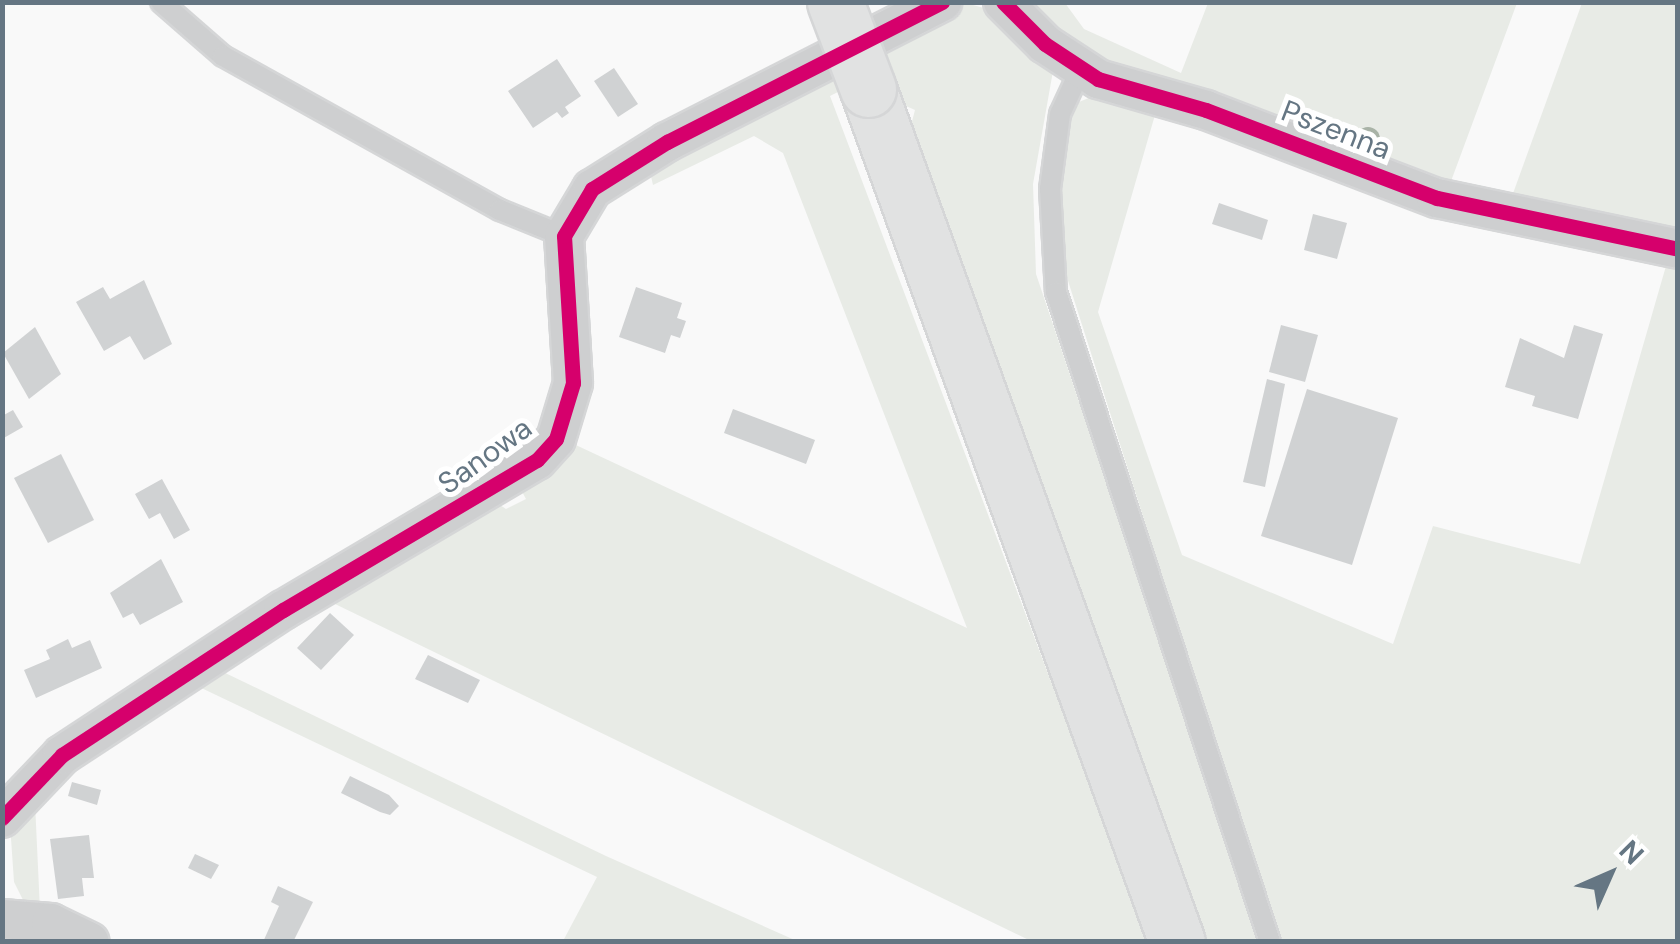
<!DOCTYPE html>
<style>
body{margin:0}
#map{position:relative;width:1680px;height:944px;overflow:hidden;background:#f9f9f9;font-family:"DM Sans",sans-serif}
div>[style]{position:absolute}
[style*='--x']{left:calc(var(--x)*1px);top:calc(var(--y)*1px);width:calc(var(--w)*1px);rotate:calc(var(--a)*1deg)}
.green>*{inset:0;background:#e8ebe6}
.building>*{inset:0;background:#d0d2d3}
.roads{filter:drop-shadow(2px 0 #d5d6d7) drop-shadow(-2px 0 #d5d6d7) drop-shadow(0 2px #d5d6d7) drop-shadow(0 -2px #d5d6d7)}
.lane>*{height:20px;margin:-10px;padding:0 10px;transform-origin:10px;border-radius:10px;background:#cecfd0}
.street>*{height:38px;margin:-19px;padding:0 19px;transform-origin:19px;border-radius:19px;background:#cecfd0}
.primary>*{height:55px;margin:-27.5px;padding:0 27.5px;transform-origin:27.5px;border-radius:27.5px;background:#e1e2e2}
.bridges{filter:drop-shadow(2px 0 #d5d6d7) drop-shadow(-2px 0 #d5d6d7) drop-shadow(0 2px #d5d6d7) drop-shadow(0 -2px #d5d6d7)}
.primary-bridge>*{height:55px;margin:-27.5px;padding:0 27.5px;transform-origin:27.5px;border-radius:27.5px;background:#e1e2e2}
.cycleway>*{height:15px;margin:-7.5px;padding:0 7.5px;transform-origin:7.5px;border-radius:7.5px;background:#d6006c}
.trees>*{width:24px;height:24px;margin:-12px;border-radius:50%;background:#a9b3a7}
span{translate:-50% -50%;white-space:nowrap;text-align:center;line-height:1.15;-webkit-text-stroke:10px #fff;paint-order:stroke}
.street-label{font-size:30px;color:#657683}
.frame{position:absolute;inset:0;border:5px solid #657683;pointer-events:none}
.north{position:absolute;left:1560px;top:824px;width:100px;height:100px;-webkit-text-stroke:8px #fff;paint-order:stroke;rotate:45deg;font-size:28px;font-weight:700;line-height:40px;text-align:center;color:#657683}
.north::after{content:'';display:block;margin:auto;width:35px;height:45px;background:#657683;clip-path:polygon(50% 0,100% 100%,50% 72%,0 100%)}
</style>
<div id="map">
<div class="green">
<div style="clip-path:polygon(966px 3px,991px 10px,1053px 71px,1033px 184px,1036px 274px,1261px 941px,1204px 941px,910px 129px,915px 110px,906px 106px,891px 65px,830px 96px,1149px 941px,1031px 941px,333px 603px,264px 644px,494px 501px,506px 509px,526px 499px,520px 488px,563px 439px,967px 628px,783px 153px,754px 136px,653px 185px,650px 172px)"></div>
<div style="clip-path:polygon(1020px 3px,1065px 3px,1084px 29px,1181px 73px,1208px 3px,1517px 3px,1447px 192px,1094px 58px)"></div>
<div style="clip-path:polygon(1582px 3px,1677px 3px,1677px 243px,1507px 210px)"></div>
<div style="clip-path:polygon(1098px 94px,1159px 105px,1389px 193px,1519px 230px,1347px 186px,1157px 108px,1098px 312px,1182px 555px,1393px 644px,1433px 526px,1580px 564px,1668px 259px,1677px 261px,1677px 941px,1278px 941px,1063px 265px,1058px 213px,1067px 128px,1079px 102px)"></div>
<div style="clip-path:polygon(219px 670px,606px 856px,797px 941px,563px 941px,597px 877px,193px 684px)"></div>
<div style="clip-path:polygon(71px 767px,35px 803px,40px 910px,24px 902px,14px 882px,10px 824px)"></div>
</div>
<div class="building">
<div style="clip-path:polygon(557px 59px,581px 96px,565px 107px,569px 113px,562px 118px,557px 112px,533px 128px,508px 91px)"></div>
<div style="clip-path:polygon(614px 68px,638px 104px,618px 117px,594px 81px)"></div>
<div style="clip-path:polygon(1219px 203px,1268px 220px,1262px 240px,1212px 224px)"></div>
<div style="clip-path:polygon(1313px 214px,1347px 223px,1337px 259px,1304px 250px)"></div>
<div style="clip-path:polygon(144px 280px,172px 344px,144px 360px,130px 336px,104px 351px,76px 302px,103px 287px,110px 299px)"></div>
<div style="clip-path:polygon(636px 287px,682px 303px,677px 318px,686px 321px,680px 338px,671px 335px,665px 353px,619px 337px)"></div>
<div style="clip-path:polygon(1281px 325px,1318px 335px,1305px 382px,1269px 372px)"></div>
<div style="clip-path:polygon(1574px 325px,1603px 334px,1578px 419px,1532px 406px,1535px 396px,1505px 387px,1520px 338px,1564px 358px)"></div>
<div style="clip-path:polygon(35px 327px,61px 374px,29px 399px,3px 353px)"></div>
<div style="clip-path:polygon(1267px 379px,1285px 384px,1265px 487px,1243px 482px)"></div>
<div style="clip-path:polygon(1307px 389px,1398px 418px,1352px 565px,1261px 536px)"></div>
<div style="clip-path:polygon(733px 409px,815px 440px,806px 464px,724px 433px)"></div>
<div style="clip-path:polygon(13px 410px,23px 427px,2px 439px,2px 416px)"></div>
<div style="clip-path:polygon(61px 454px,94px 520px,48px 543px,14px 478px)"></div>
<div style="clip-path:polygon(162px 479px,190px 530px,174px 539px,160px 513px,149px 519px,135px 494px)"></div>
<div style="clip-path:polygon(161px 559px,183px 602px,140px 625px,133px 613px,123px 618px,110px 593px)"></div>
<div style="clip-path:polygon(330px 613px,354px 635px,321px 670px,297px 648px)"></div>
<div style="clip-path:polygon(68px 639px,72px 648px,90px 640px,102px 668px,36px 698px,24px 670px,50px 659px,46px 650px)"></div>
<div style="clip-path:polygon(428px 655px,480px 680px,468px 703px,415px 679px)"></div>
<div style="clip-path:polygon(350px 776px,389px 795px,399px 806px,390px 815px,380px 812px,341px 793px)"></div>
<div style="clip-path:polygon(72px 782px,101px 790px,97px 805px,68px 796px)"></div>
<div style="clip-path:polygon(89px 835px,94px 878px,82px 878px,84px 896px,58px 899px,50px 839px)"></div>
<div style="clip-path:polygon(195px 854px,219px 865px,211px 879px,188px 868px)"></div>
<div style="clip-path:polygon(278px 886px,313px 902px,293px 942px,263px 942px,279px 906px,271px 902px)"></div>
</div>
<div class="roads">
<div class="lane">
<div style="--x:161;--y:2;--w:82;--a:41.1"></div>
<div style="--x:223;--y:56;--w:317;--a:29.1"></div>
<div style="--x:500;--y:210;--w:69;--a:22.1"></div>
<div style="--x:1080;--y:71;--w:47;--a:114.9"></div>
<div style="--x:1060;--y:114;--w:76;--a:97.6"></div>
<div style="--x:1050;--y:189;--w:103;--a:86.7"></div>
<div style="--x:1056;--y:292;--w:684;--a:71.78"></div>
</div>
<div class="street">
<div style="--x:1003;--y:2;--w:59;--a:45"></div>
<div style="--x:1045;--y:44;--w:64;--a:33.4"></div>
<div style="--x:1098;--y:79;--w:112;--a:16"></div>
<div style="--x:1206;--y:110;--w:247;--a:20.9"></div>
<div style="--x:1437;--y:198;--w:246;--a:11.9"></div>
<div style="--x:2;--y:818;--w:87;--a:-46.4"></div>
<div style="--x:62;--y:755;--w:264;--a:-33.3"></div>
<div style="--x:283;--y:610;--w:295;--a:-30.6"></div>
<div style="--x:537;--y:460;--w:28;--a:-48"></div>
<div style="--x:556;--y:439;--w:59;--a:-73.1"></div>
<div style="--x:573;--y:383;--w:147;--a:-93.5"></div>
<div style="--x:564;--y:236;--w:55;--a:-59.2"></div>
<div style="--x:592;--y:189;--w:89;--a:-32.1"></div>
<div style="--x:667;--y:142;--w:309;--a:-27"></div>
<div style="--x:2;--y:919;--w:49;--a:4.7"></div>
<div style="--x:51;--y:923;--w:43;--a:26"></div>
</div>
<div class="primary">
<div style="--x:868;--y:89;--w:907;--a:70.09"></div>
</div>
</div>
<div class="bridges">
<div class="primary-bridge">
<div style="--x:835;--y:2;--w:93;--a:69.2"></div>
</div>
</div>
<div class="cycleway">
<div style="--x:1003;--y:2;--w:59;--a:45"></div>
<div style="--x:1045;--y:44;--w:64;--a:33.4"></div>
<div style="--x:1098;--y:79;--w:112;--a:16"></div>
<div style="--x:1206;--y:110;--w:247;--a:20.9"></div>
<div style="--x:1437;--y:198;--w:246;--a:11.9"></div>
<div style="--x:2;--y:818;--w:87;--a:-46.4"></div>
<div style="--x:62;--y:755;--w:264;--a:-33.3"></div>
<div style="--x:283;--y:610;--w:295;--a:-30.6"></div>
<div style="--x:537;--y:460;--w:28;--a:-48"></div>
<div style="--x:556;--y:439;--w:59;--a:-73.1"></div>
<div style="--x:573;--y:383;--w:147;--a:-93.5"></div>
<div style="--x:564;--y:236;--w:55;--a:-59.2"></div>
<div style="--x:592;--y:189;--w:89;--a:-32.1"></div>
<div style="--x:667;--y:142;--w:309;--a:-27"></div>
</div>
<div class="trees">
<div style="left:1368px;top:139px"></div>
</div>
<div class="street-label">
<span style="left:1336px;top:130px;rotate:21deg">Pszenna</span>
<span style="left:485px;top:456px;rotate:-36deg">Sanowa</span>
</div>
<div class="frame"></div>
<div class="north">N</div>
</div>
